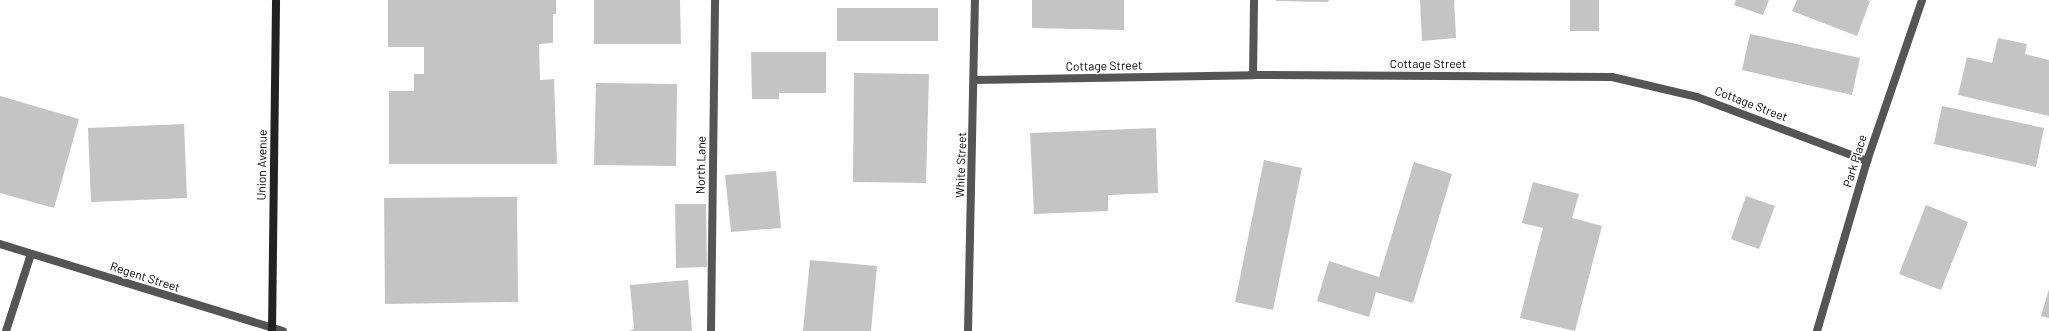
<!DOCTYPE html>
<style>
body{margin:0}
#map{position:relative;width:2049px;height:331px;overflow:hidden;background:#fff;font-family:Barlow,sans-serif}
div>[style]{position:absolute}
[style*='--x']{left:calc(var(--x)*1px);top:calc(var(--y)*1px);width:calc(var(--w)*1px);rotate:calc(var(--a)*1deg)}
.building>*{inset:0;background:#c4c4c4}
.lane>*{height:8px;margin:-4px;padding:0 4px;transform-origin:4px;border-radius:4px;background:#555}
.street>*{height:8px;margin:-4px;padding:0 4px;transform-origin:4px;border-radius:4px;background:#555}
.secondary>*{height:8px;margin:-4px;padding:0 4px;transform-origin:4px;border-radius:4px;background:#222}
span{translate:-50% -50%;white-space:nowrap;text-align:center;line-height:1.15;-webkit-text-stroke:3.5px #fff;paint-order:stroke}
.street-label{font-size:12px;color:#000}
</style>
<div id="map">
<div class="building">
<div style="clip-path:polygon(388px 0,556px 0,556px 14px,553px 14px,553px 43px,539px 44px,540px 80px,554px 79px,557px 164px,389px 164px,389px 91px,414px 91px,414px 74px,424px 74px,424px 47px,388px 47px)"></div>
<div style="clip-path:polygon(594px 0,680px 0,681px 44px,594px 44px)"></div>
<div style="clip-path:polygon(1032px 0,1124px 0,1124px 30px,1032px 28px)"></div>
<div style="clip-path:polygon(1276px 0,1329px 0,1328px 2px,1276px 1px)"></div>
<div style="clip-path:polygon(1420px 0,1454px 0,1456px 38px,1422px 41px)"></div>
<div style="clip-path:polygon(1570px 0,1599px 0,1599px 31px,1570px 31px)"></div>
<div style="clip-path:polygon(1736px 0,1769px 0,1763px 15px,1734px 5px)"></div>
<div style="clip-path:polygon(1797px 0,1867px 0,1870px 1px,1857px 36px,1792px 11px)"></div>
<div style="clip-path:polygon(837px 8px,938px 8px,938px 41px,837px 41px)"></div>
<div style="clip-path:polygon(1750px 34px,1860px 58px,1852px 95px,1742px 70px)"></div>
<div style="clip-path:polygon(1998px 38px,2027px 44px,2025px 54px,2049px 60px,2049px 116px,1958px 95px,1967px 57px,1992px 63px)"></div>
<div style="clip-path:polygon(751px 52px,826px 52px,826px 93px,779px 93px,779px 99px,752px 99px)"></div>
<div style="clip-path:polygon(854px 73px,929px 74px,926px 183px,853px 182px)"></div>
<div style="clip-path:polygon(596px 83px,677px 84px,676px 166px,594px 165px)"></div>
<div style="clip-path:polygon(0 96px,79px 119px,54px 208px,0 193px)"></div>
<div style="clip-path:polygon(1942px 106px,2044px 128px,2036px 167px,1934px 144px)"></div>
<div style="clip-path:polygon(184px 124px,187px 198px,91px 202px,88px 128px)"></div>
<div style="clip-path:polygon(1156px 128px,1158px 193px,1108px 195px,1108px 211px,1034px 214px,1030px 133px)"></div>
<div style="clip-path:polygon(1264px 160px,1302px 168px,1273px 310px,1235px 302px)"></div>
<div style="clip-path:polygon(1414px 162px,1452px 174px,1413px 303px,1376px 292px,1369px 317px,1317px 301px,1329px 261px,1379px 277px)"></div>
<div style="clip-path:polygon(776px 171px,781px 228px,731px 232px,725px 175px)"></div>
<div style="clip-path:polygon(1533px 182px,1579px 194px,1572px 218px,1602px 226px,1575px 331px,1520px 318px,1543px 228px,1522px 223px)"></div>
<div style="clip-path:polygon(1746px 196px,1775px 206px,1759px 249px,1731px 239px)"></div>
<div style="clip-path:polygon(517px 197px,518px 302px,385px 304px,384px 198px)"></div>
<div style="clip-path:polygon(675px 204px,706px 204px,707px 267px,676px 268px)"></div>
<div style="clip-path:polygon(1926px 205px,1968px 222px,1941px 290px,1899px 274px)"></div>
<div style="clip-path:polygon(810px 260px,877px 266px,871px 331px,803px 331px)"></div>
<div style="clip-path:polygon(688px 280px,692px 331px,628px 331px,634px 329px,630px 285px)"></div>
<div style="clip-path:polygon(2049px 289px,2049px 318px,2041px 316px)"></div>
</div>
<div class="lane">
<div style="--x:6;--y:331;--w:81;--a:-72"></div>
<div style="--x:711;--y:331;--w:331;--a:-89.3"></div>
</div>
<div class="street">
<div style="--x:1253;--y:75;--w:75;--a:-89.2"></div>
<div style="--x:975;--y:80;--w:278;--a:-1"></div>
<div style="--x:1253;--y:75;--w:359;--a:0.3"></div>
<div style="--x:1612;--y:77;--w:87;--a:13.2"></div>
<div style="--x:1697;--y:97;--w:182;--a:20.6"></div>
<div style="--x:0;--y:244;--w:296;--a:17.1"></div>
<div style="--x:968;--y:331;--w:331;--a:-88.8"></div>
<div style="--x:1817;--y:331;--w:177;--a:-73.6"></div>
<div style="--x:1867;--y:161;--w:170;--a:-71.1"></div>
</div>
<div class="secondary">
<div style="--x:272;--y:331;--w:331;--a:-89.3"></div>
</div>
<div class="street-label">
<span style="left:1428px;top:64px">Cottage Street</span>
<span style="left:1104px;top:66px;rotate:-1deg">Cottage Street</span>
<span style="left:1751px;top:104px;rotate:21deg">Cottage Street</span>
<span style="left:1855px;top:161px;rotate:-73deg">Park Place</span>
<span style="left:262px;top:165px;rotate:-89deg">Union Avenue</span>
<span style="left:701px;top:165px;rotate:-89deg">North Lane</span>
<span style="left:961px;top:165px;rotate:-88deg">White Street</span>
<span style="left:145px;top:277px;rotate:18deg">Regent Street</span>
</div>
</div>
